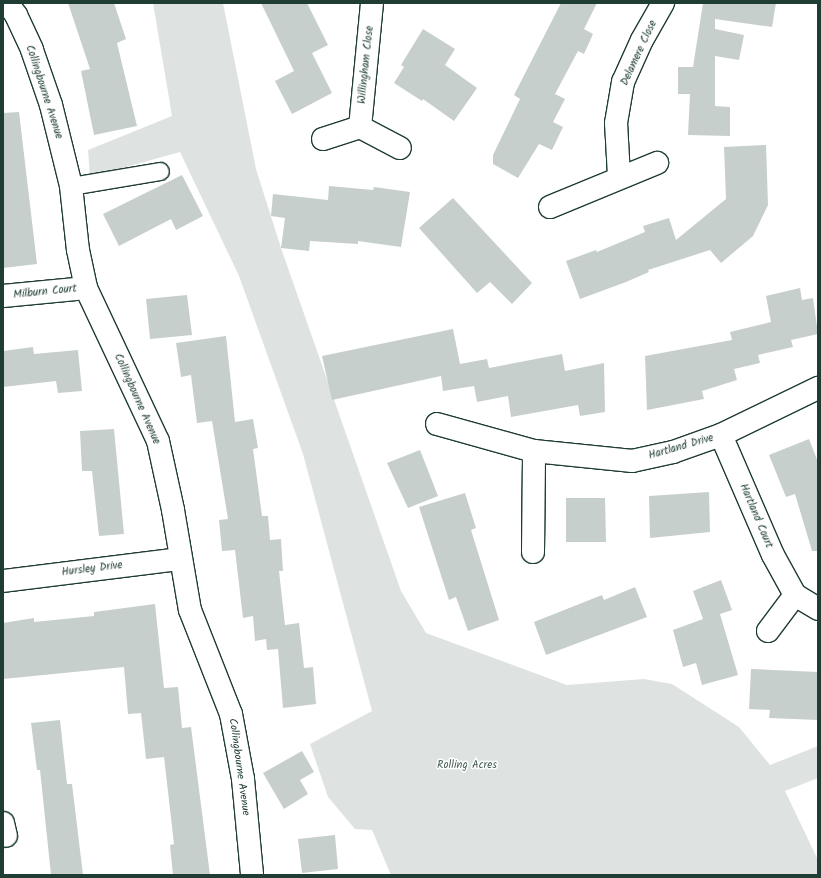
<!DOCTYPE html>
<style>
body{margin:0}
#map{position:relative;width:821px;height:878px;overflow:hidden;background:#fff;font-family:Kalam,sans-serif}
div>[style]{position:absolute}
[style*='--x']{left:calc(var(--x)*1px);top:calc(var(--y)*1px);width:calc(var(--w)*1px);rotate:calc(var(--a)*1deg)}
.green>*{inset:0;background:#dee3e2}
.building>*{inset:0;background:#c7cfcc}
.roads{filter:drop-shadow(1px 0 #1f3d34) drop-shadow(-1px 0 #1f3d34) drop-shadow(0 1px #1f3d34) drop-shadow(0 -1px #1f3d34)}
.lane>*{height:17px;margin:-8.5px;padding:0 8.5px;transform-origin:8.5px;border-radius:8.5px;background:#fff}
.street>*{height:22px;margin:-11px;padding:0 11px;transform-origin:11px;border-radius:11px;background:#fff}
span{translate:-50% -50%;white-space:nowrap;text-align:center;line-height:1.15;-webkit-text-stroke:3px #fff;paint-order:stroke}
.street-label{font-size:11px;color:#1f3d34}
.park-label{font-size:11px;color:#455e57}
.frame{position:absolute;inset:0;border:4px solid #1f3d34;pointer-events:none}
</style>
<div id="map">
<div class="green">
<div style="clip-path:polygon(153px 3px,223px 3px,256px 169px,281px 248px,401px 591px,426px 633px,567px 685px,644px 679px,672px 684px,739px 727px,770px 765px,818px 746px,818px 778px,785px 791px,818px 860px,818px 875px,391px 875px,372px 830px,355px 829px,328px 797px,310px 744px,372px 711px,303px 454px,239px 276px,180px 152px,90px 177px,88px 150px,172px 116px)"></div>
</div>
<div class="building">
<div style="clip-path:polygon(68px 3px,114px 3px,126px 39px,117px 43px,137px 126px,94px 135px,81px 71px,90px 69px)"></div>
<div style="clip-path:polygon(261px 3px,307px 3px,328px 45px,312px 53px,332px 93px,292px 114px,275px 81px,294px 71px)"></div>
<div style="clip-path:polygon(561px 3px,597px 3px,584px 29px,593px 34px,584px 54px,578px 51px,555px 94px,565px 99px,553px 122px,563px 127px,552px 150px,539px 144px,518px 178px,493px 164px,493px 155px,520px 99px,514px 95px)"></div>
<div style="clip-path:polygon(703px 3px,776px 3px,772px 27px,715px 19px,715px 29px,744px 35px,739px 60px,715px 56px,715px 106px,730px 107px,730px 136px,688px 135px,690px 94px,678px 94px,678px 67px,693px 67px)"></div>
<div style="clip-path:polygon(423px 29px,455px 49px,445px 65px,477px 88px,454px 121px,423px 99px,422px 101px,394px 83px,404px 67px,401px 65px)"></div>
<div style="clip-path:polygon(19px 112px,37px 264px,3px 268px,3px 113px)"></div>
<div style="clip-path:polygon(766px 145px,768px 205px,753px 236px,721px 263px,710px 250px,648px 270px,649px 272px,626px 282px,580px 299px,566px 261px,596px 250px,597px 252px,645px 232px,643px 226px,669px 218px,676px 240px,726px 199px,724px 147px)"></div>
<div style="clip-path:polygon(182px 175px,203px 216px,176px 230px,171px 219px,119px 246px,103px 214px)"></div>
<div style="clip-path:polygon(329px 186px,373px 190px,374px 187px,410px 192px,401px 247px,358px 241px,358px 244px,310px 241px,309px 251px,281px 248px,285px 218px,271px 216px,273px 194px,328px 200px)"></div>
<div style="clip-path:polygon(453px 198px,532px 283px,512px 304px,490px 282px,477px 293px,419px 228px)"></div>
<div style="clip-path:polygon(800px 288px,802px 300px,813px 298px,818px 334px,791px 340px,793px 347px,758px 355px,760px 363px,734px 369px,737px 380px,702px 391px,704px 399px,647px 410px,645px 356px,732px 340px,730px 332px,771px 322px,766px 296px)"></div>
<div style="clip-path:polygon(187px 295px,192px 335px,150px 339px,146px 299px)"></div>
<div style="clip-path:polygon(453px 329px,460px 364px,487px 359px,489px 368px,562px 354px,565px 371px,604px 363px,605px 412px,580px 416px,578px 405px,511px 417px,508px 396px,477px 402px,474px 386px,443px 391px,441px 376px,332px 400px,322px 356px)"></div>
<div style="clip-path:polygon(226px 336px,235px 422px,253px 419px,258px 448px,253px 449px,262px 516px,268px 516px,270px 540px,281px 539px,283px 571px,279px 571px,285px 625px,299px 623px,304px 668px,313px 667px,316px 704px,283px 708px,278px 649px,267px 650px,266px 639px,255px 641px,253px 616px,243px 618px,235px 550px,222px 551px,219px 520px,228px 519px,212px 421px,197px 423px,191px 375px,181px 377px,176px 343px)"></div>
<div style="clip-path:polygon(33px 347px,34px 354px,78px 350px,82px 391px,58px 393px,56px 381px,3px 387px,3px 351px)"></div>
<div style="clip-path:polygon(114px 429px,124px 534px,99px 536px,92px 471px,82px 471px,80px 431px)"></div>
<div style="clip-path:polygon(809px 439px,818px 462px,818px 551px,812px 551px,795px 494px,786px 497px,769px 455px)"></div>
<div style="clip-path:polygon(420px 450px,438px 496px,408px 508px,387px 463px)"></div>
<div style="clip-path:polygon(709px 492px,710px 532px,650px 538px,649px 496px)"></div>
<div style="clip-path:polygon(465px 493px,476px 528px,471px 530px,499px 620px,468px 631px,456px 597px,449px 600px,419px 507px)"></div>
<div style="clip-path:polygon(566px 498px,605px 498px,606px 542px,566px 542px)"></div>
<div style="clip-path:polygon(721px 580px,732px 610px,720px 614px,738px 675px,702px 685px,696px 663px,683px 667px,673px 630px,703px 619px,693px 591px)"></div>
<div style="clip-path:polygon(635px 587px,647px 617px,546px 655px,534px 622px,602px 595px,604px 600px)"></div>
<div style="clip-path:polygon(155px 604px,164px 688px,178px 687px,182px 728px,191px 727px,210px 875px,173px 875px,170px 845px,174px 844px,164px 757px,146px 759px,141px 713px,128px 714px,124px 667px,3px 679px,3px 623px,34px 618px,34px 622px,94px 616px,94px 612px)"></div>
<div style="clip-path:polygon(751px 669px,818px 672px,818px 720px,769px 718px,770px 710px,749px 709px)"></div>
<div style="clip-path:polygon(60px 720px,67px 784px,72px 784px,83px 875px,51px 875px,40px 770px,37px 770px,31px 723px)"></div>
<div style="clip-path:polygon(302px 751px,314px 772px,300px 780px,308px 794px,284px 809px,263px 773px)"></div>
<div style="clip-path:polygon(335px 835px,338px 869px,302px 873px,298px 839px)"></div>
</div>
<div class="roads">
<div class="lane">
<div style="--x:71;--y:186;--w:90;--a:-9.6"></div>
</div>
<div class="street">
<div style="--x:7;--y:3;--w:15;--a:53"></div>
<div style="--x:16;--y:15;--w:38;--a:65"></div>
<div style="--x:32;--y:50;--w:58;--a:70.9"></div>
<div style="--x:51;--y:105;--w:83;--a:76.1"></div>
<div style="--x:71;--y:186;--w:64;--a:83.8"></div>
<div style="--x:78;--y:250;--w:39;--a:78"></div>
<div style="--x:86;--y:288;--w:169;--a:64.8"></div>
<div style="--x:158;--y:441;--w:71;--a:77.7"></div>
<div style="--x:173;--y:510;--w:101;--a:80.4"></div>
<div style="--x:190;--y:610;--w:112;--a:68.5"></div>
<div style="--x:231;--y:714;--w:66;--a:79.5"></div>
<div style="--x:243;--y:779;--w:96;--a:84.6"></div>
<div style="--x:372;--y:3;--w:125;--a:95.5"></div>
<div style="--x:360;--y:127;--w:45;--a:27.7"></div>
<div style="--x:323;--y:139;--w:39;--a:-18"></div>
<div style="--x:619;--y:176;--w:53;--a:-93.2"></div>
<div style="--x:616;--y:123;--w:42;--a:-80.3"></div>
<div style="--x:623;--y:82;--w:46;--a:-65.7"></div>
<div style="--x:642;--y:40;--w:43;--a:-60.4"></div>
<div style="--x:550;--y:207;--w:116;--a:-22.4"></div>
<div style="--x:3;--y:296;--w:83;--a:-5.5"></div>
<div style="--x:437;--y:424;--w:101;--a:15.6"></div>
<div style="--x:534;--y:451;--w:99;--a:5.8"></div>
<div style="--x:632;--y:461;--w:42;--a:-12.4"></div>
<div style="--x:673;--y:452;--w:51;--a:-19.5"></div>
<div style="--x:721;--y:435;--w:108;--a:-25.9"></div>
<div style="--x:721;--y:435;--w:131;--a:66.6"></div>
<div style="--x:773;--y:555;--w:46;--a:61.2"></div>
<div style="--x:795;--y:595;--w:27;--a:31"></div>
<div style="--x:533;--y:552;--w:101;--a:-89.4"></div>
<div style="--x:3;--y:581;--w:178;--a:-7.1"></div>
<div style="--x:768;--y:631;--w:45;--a:-53.1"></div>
<div style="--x:3;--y:823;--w:13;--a:77"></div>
</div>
</div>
<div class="street-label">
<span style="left:639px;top:53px;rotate:-65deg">Delamere Close</span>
<span style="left:366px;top:65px;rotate:-84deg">Willingham Close</span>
<span style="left:44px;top:92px;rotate:72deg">Collingbourne Avenue</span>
<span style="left:45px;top:292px;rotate:-6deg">Milburn Court</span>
<span style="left:137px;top:399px;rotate:66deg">Collingbourne Avenue</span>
<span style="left:681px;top:447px;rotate:-16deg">Hartland Drive</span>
<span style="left:756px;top:516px;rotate:67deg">Hartland Court</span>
<span style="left:92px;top:569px;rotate:-7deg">Hursley Drive</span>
<span style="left:239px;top:767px;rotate:82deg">Collingbourne Avenue</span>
</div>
<div class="park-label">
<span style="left:467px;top:765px">Rolling Acres</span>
</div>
<div class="frame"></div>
</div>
